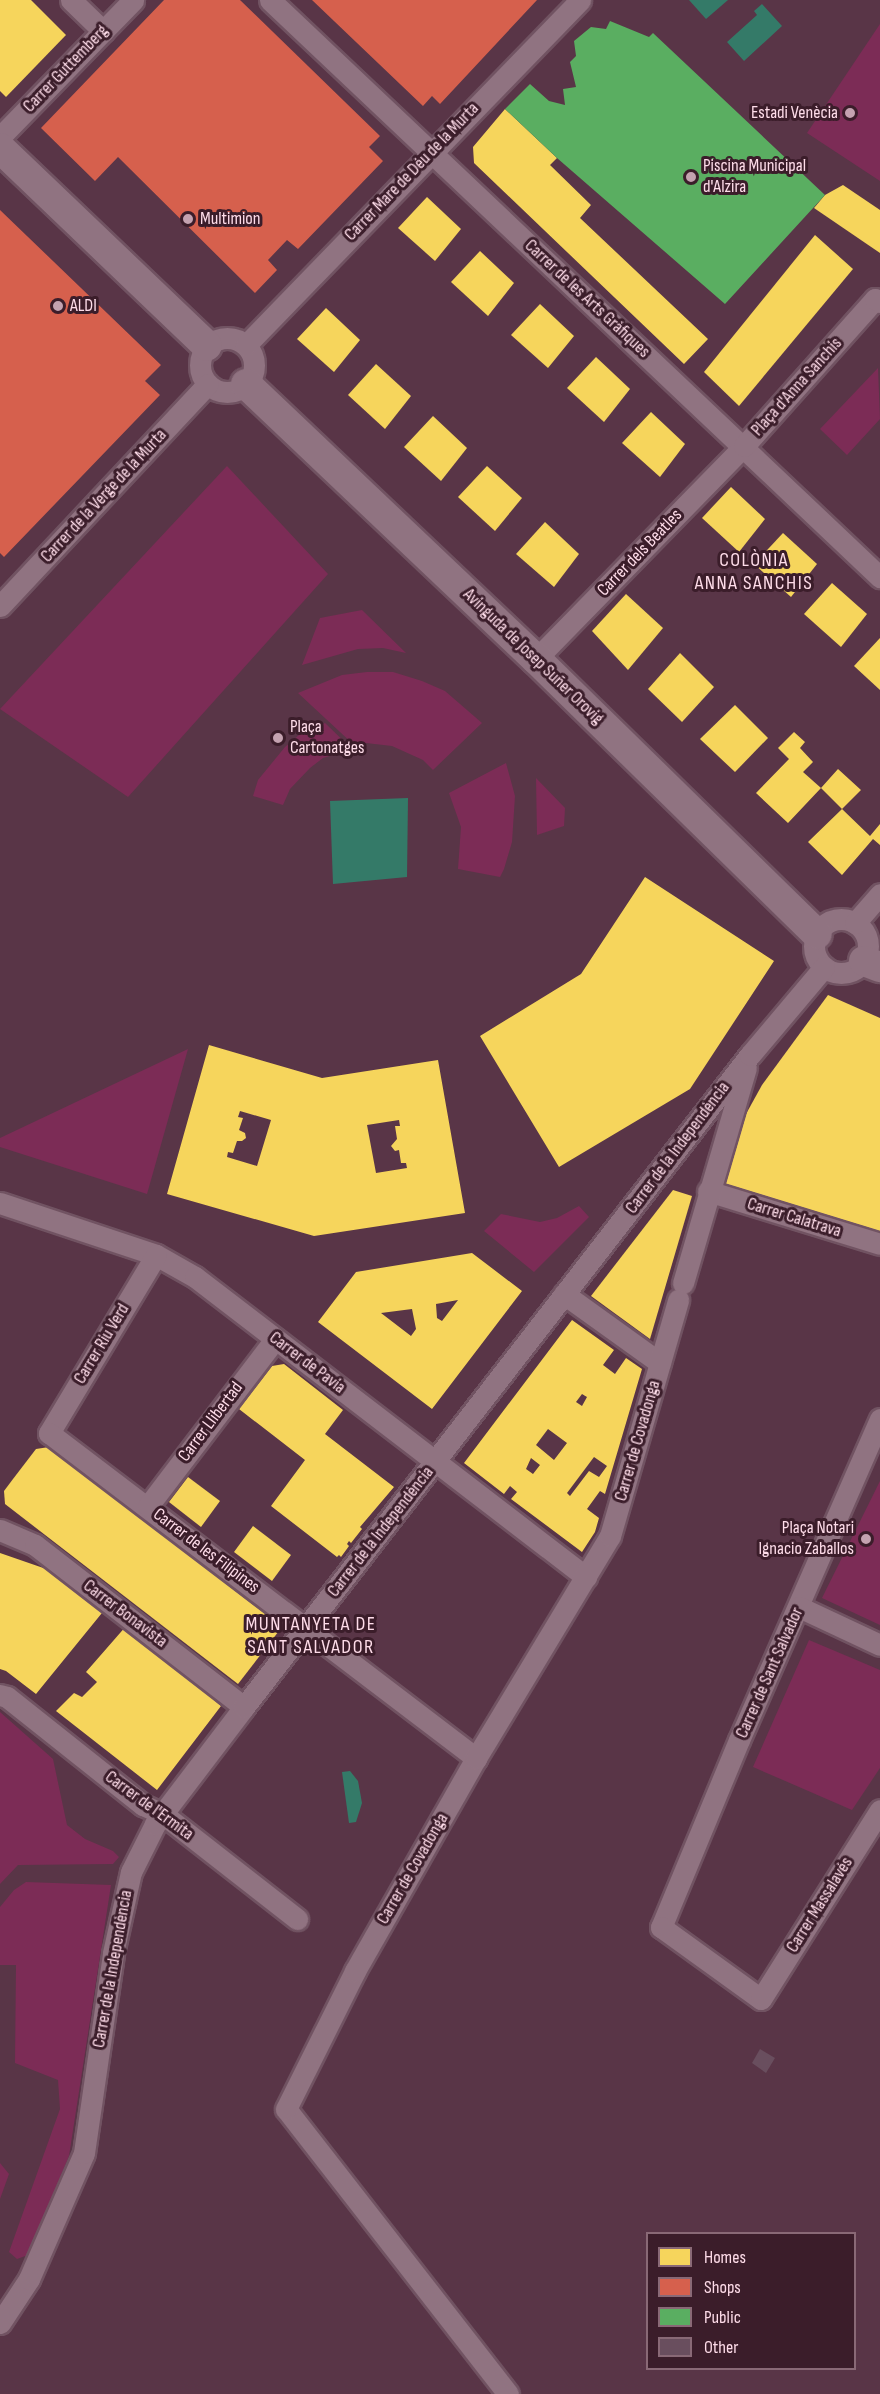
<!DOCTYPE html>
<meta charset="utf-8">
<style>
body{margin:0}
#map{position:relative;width:880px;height:2394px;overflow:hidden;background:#593547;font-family:"Sofia Sans Condensed",sans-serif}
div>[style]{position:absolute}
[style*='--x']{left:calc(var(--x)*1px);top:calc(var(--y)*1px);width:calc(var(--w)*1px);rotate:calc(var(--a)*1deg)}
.green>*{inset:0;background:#7c2c56}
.water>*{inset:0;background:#347a68}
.homes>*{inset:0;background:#f6d55c}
.shops>*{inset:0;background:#d6604d}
.public>*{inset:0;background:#5aae61}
.building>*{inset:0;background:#694e5e}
.roads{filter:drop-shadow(2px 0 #715362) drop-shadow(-2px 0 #715362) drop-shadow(0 2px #715362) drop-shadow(0 -2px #715362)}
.street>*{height:21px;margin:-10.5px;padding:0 10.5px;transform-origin:10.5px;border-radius:10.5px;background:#907381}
.street>.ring{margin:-10.5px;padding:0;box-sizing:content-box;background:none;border:21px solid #907381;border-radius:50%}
.secondary>*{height:30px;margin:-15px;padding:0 15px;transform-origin:15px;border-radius:15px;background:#907381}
.dots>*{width:16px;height:16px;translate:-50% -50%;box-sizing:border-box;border:3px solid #3b1d2a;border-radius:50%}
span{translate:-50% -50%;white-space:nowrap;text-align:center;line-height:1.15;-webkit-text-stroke:6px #3b1d2a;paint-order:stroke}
.street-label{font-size:18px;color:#fedce9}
.poi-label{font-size:18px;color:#fedce9}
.right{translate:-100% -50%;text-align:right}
.left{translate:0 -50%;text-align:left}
.neighbourhood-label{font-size:20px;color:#fedce9;letter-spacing:1.5px}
.legend{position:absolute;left:646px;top:2232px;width:210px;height:138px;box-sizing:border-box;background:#3b1d2a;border:2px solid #896976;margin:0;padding:8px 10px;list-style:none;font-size:18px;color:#fedce9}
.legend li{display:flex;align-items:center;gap:12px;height:30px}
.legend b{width:30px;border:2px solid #896976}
</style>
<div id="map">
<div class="green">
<div style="clip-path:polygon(880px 24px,880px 181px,807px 133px)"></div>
<div style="clip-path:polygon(878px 368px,880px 419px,847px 455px,820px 429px)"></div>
<div style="clip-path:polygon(227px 466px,328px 574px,128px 797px,0 709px)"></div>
<div style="clip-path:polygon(362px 610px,406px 653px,383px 648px,358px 649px,302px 665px,320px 618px)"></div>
<div style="clip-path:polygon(367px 672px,393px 672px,422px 681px,445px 691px,482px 723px,433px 770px,423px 760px,392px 746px,366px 743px,354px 745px,298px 693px,342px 675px)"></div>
<div style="clip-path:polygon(325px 723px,352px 749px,323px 758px,310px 768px,290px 789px,283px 805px,253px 796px,258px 780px,285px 747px,299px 735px)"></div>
<div style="clip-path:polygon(506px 763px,515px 796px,512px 842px,504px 869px,500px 877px,458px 869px,461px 827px,449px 793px)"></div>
<div style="clip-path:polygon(536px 778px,565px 808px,564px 826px,537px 835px)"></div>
<div style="clip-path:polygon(188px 1049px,147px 1194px,0 1147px,0 1138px)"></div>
<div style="clip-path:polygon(579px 1206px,589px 1217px,534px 1272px,484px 1231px,501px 1214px,540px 1222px,557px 1218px)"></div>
<div style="clip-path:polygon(880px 1481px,880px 1625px,822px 1598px)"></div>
<div style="clip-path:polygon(809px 1640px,880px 1670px,880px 1768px,852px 1810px,753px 1767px)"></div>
<div style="clip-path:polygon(0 1712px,53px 1759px,67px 1825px,85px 1839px,113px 1851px,119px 1857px,113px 1864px,18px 1865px,0 1884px)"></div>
<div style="clip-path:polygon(26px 1882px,111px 1885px,69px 2156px,28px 2255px,17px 2259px,9px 2252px,60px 2109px,58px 2080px,15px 2063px,16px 1965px,0 1965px,0 1907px,14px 1890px)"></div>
<div style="clip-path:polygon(0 2163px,9px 2174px,0 2199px)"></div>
</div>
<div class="water">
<div style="clip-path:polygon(689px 0,728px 0,706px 19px)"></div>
<div style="clip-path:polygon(762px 4px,782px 26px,744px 61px,727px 42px,757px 15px,754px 11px)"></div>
<div style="clip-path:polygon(408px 798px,407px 877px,333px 884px,330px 801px)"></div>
<div style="clip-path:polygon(350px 1771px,358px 1781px,362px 1803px,356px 1822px,349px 1823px,342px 1772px)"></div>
</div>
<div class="homes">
<div style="clip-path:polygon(0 0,31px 0,66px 35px,6px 97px,0 91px)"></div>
<div style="clip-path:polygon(505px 109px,557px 158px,550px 165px,591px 205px,580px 218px,708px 339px,684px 364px,474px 163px,473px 147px)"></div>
<div style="clip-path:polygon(843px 185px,880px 210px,880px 253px,814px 208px,825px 195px)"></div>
<div style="clip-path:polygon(427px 197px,461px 229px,435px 261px,398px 228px)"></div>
<div style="clip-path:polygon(815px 235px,853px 269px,739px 406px,704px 372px)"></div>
<div style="clip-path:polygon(480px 251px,514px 283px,488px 316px,451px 282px)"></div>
<div style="clip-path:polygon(540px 304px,574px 336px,548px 368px,511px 335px)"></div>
<div style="clip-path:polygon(326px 308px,360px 340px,334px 372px,297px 339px)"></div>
<div style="clip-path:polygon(596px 357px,630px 389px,604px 422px,567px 388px)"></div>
<div style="clip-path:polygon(376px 364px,411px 396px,385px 429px,348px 395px)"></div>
<div style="clip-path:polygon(651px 412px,685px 444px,660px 477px,622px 443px)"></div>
<div style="clip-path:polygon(433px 416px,467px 448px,441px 481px,404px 447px)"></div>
<div style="clip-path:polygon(487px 466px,522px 498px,495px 531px,458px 497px)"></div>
<div style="clip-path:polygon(731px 487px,765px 519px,739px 552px,702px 518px)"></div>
<div style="clip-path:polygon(545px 522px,579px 554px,554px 587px,516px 554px)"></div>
<div style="clip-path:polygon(783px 533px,817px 564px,791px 597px,754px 564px)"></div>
<div style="clip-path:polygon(832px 583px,867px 614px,841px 647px,804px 614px)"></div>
<div style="clip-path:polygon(626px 594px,663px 628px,628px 670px,592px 631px)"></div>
<div style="clip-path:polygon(880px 638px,880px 690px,854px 666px)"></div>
<div style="clip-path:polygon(680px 653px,714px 687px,682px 722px,648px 689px)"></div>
<div style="clip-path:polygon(735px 705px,768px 738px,735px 772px,700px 739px)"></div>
<div style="clip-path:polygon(794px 732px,805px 742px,800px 748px,813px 762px,803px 772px,821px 788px,788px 823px,756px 793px,789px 759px,778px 748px)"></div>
<div style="clip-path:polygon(838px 769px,861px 790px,842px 809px,870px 836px,880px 824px,880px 845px,873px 839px,842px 875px,808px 842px,842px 809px,821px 788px)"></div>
<div style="clip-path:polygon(645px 877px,774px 961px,690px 1089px,559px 1167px,480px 1036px,581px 974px)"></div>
<div style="clip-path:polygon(828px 995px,880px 1018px,880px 1235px,725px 1185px,746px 1114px,762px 1085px)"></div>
<div style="clip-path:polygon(evenodd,209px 1045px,322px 1078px,438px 1060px,465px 1213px,314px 1236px,167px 1194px,209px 1045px,240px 1111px,271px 1120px,257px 1166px,227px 1157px,228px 1152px,233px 1153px,237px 1141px,242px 1141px,246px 1138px,245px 1133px,239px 1130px,243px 1118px,238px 1117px,240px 1111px,209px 1045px,399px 1120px,400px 1126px,395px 1126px,397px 1139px,391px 1146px,395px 1151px,399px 1150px,401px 1163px,406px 1163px,407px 1168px,376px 1173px,367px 1125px,399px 1120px)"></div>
<div style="clip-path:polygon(673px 1190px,692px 1196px,650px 1339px,591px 1296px)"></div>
<div style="clip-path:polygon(evenodd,472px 1253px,522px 1291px,432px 1409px,318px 1322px,356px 1272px,472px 1253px,458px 1300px,442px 1321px,437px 1318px,436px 1304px,458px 1300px,472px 1253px,412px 1309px,416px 1329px,411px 1336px,381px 1313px,412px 1309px)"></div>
<div style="clip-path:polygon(evenodd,572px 1320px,614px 1350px,603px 1365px,615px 1374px,626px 1358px,642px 1369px,605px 1494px,600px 1491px,587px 1509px,599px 1518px,595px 1532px,582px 1552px,511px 1499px,517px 1492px,510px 1486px,504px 1494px,464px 1463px,572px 1320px,582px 1394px,587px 1397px,582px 1406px,576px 1402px,582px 1394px,572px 1320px,548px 1429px,567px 1443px,554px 1460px,536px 1445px,548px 1429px,572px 1320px,594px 1457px,607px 1466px,599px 1477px,589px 1471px,570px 1496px,567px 1493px,594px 1457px,572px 1320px,531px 1458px,540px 1465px,533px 1474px,526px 1469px,531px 1458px)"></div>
<div style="clip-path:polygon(284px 1364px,343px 1410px,325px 1434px,394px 1487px,360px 1527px,362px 1529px,351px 1543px,349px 1541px,347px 1544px,349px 1546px,341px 1557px,339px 1555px,337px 1557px,271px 1506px,305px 1460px,239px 1409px,272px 1366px)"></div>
<div style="clip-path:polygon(49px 1447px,282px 1627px,238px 1684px,5px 1504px,4px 1491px,13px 1479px,36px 1449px)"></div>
<div style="clip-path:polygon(188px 1477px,220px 1501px,201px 1527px,169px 1502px)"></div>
<div style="clip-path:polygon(253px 1526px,291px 1555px,272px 1581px,234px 1552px)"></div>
<div style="clip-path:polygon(0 1553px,52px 1571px,106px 1608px,36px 1694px,6px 1671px,0 1669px)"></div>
<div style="clip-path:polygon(127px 1625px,221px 1706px,157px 1790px,56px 1711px,74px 1693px,82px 1697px,97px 1682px,86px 1672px)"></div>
</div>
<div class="shops">
<div style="clip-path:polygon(164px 0,240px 0,380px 136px,369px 147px,383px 161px,298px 249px,287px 240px,268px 260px,277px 270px,255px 293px,118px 157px,95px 181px,41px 128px)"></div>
<div style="clip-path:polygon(312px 0,537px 0,440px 104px,432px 96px,423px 106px)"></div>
<div style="clip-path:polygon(0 210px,161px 365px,145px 381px,160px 395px,4px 557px,0 553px)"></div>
</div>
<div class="public">
<div style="clip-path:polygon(610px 21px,649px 37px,653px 33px,825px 195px,725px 304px,557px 158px,505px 109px,530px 84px,549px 101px,565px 105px,563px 89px,576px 87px,570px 62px,576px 56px,574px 41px,591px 27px,606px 29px)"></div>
</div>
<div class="building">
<div style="clip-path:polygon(760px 2049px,775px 2058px,766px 2073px,752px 2063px)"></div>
</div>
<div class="roads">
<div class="street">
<div style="--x:71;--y:0;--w:45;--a:44.1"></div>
<div style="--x:270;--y:0;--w:840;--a:43.41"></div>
<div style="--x:0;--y:137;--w:191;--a:-45.8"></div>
<div class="ring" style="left:200px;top:338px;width:33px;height:33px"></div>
<div style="--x:246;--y:345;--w:480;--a:-45.9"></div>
<div style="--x:0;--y:606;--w:304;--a:-46.9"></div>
<div style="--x:536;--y:659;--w:298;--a:-45.7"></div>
<div style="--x:744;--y:446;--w:197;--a:-48.3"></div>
<div style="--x:875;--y:299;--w:6;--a:31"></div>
<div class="ring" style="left:814px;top:919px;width:33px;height:33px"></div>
<div style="--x:855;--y:923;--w:38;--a:-49"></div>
<div style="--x:708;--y:1191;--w:180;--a:17.1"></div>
<div style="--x:0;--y:1203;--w:164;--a:18.4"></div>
<div style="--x:156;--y:1255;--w:45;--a:29.4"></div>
<div style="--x:195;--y:1277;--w:493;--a:37.5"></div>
<div style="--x:156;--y:1255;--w:208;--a:121"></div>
<div style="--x:49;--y:1433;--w:537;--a:37.28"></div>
<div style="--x:683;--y:1283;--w:224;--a:-73.7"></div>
<div style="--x:564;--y:1294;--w:118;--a:35.7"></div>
<div style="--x:880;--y:1419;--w:351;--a:113.7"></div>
<div style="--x:739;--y:1740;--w:203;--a:112.6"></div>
<div style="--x:661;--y:1927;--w:123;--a:35.8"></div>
<div style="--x:761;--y:1999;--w:223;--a:-57.8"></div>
<div style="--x:148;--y:1506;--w:210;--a:-52.7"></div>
<div style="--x:0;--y:1530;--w:38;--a:23"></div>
<div style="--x:35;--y:1545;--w:264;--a:37.8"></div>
<div style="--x:799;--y:1607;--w:89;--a:25.1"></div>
<div style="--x:0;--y:1695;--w:7;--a:16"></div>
<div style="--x:7;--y:1697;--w:174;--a:38.5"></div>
<div style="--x:143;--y:1805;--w:23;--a:25"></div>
<div style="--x:164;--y:1815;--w:169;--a:38"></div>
<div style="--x:0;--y:2323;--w:53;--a:-56.6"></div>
<div style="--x:29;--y:2279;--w:137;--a:-66.4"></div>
<div style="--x:84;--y:2153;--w:202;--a:-81.7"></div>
<div style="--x:113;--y:1953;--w:83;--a:-77.5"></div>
<div style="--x:131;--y:1872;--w:54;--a:-63.4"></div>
<div style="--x:155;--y:1824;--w:147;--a:-52.7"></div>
<div style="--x:244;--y:1707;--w:825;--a:-52.19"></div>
<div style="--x:750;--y:1055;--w:115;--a:-49.9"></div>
<div style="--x:508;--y:2394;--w:361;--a:-127.9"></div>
<div style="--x:286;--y:2109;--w:154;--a:-63.4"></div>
<div style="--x:355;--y:1971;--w:245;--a:-60.4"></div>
<div style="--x:476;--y:1758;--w:259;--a:-58.9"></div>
<div style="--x:610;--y:1536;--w:246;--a:-73.9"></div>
</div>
<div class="secondary">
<div style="--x:0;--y:148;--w:286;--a:43.7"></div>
<div style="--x:246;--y:384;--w:400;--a:43.5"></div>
<div style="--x:536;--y:659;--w:393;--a:44.4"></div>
<div style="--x:864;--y:961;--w:17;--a:21"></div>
</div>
</div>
<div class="dots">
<div style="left:850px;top:113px;background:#c4a2b0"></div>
<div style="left:691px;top:177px;background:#c4a2b0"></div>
<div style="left:188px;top:219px;background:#c4a2b0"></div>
<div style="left:58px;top:306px;background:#c4a2b0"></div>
<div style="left:278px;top:738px;background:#c4a2b0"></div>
<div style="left:866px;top:1539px;background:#c4a2b0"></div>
</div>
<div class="street-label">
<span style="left:66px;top:69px;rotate:-46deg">Carrer Guttemberg</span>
<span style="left:412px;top:172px;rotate:-46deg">Carrer Mare de Déu de la Murta</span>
<span style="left:587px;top:299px;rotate:43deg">Carrer de les Arts Gràfiques</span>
<span style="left:797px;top:387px;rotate:-48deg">Plaça d'Anna Sanchis</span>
<span style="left:104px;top:496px;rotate:-47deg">Carrer de la Verge de la Murta</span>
<span style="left:640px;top:553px;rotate:-46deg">Carrer dels Beatles</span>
<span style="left:533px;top:657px;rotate:44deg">Avinguda de Josep Suñer Orovig</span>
<span style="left:678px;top:1148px;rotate:-53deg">Carrer de la Independència</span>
<span style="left:794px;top:1218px;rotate:17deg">Carrer Calatrava</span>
<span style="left:102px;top:1344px;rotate:-59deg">Carrer Riu Verd</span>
<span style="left:307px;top:1363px;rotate:37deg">Carrer de Pavia</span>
<span style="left:211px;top:1422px;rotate:-53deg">Carrer Llibertad</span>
<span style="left:638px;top:1441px;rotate:-74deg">Carrer de Covadonga</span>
<span style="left:381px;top:1532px;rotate:-52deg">Carrer de la Independència</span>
<span style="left:206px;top:1551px;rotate:37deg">Carrer de les Filipines</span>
<span style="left:125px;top:1614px;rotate:37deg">Carrer Bonavista</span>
<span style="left:770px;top:1673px;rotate:-66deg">Carrer de Sant Salvador</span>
<span style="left:149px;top:1806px;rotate:36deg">Carrer de l'Ermita</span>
<span style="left:413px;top:1869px;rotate:-60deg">Carrer de Covadonga</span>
<span style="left:820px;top:1905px;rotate:-58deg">Carrer Massalavés</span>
<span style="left:113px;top:1969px;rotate:-80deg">Carrer de la Independència</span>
</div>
<div class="poi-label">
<span class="right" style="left:838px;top:113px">Estadi Venècia</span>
<span class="left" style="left:703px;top:177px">Piscina Municipal<br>d'Alzira</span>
<span class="left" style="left:200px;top:219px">Multimion</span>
<span class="left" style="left:70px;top:306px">ALDI</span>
<span class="left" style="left:290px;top:738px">Plaça<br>Cartonatges</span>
<span class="right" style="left:854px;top:1539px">Plaça Notari<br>Ignacio Zaballos</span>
</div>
<div class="neighbourhood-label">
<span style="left:754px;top:572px">COLÒNIA<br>ANNA SANCHIS</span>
<span style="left:311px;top:1636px">MUNTANYETA DE<br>SANT SALVADOR</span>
</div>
<ul class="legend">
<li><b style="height:16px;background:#f6d55c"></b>Homes</li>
<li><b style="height:16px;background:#d6604d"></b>Shops</li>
<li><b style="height:16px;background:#5aae61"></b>Public</li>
<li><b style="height:16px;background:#694e5e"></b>Other</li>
</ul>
</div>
